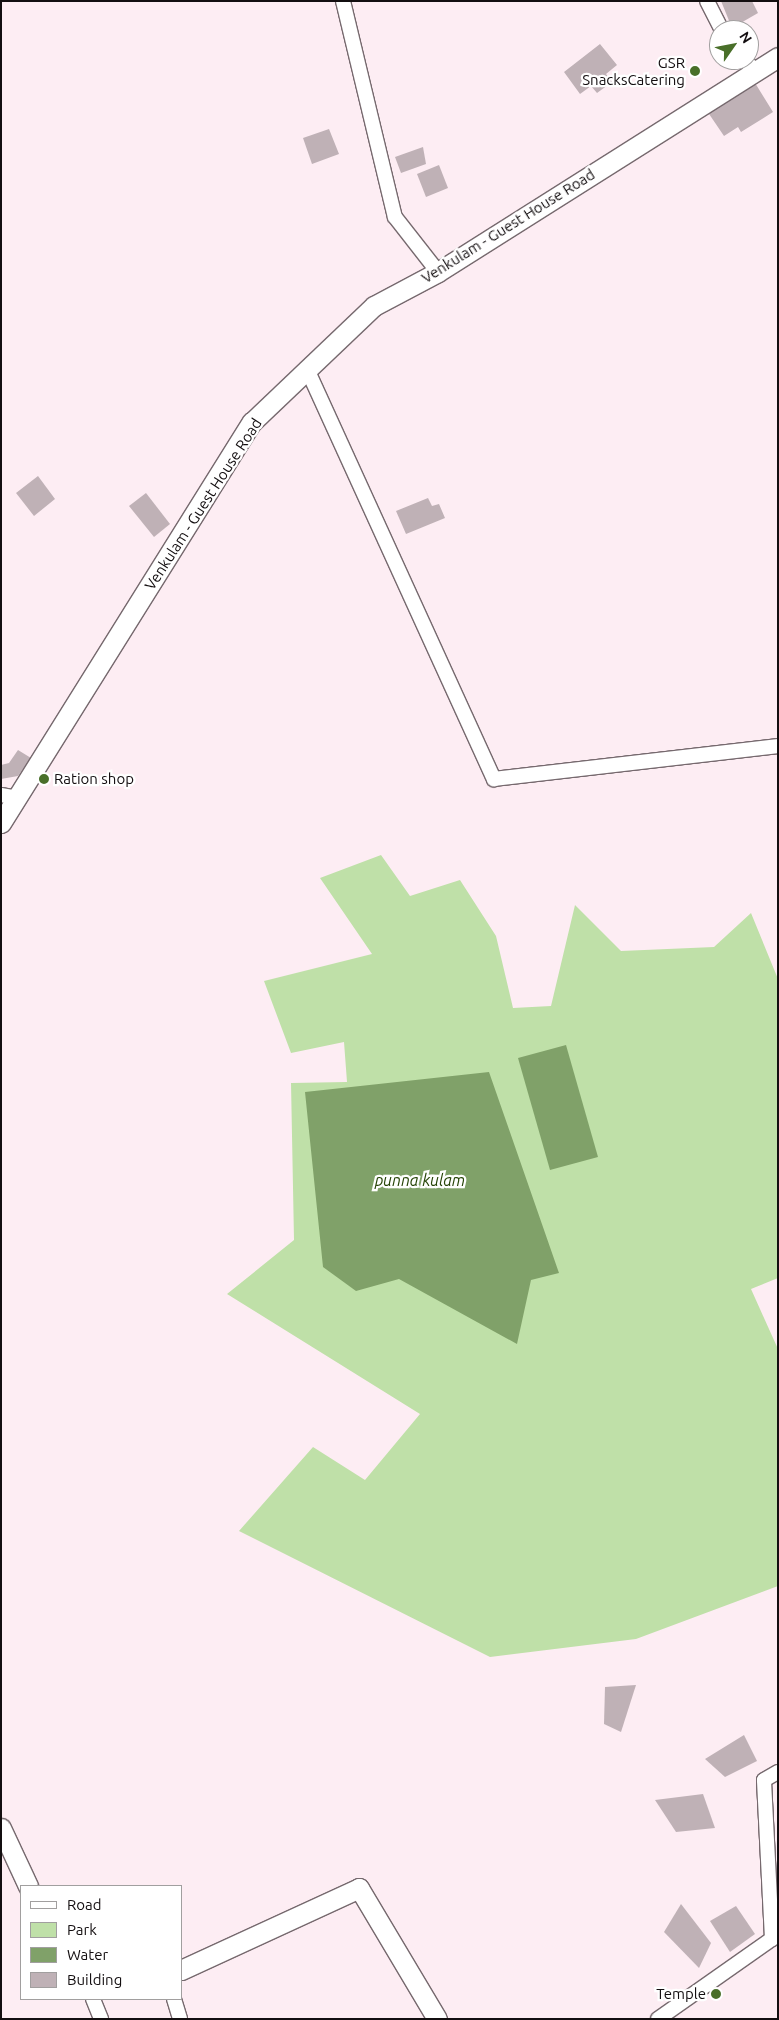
<!DOCTYPE html>
<style>
body{margin:0}
#map{position:relative;width:779px;height:2020px;overflow:hidden;background:#fdedf3;font-family:Ubuntu,sans-serif}
div>[style]{position:absolute}
[style*='--x']{left:calc(var(--x)*1px);top:calc(var(--y)*1px);width:calc(var(--w)*1px);rotate:calc(var(--a)*1deg)}
.green>*{inset:0;background:#bfe0a8}
.water>*{inset:0;background:#80a169}
.building>*{inset:0;background:#bfb1b6}
.roads{filter:drop-shadow(1px 0 #76696e) drop-shadow(-1px 0 #76696e) drop-shadow(0 1px #76696e) drop-shadow(0 -1px #76696e)}
.minor>*{height:14px;margin:-7px;padding:0 7px;transform-origin:7px;border-radius:7px;background:#fff}
.secondary>*{height:19px;margin:-9.5px;padding:0 9.5px;transform-origin:9.5px;border-radius:9.5px;background:#fff}
.dots>*{width:14px;height:14px;translate:-50% -50%;box-sizing:border-box;border:2px solid #fff;border-radius:50%}
span{translate:-50% -50%;white-space:nowrap;text-align:center;line-height:1.15;-webkit-text-stroke:4.5px #fff;paint-order:stroke}
.poi-label{font-size:15px;color:#130e10}
.right{translate:-100% -50%;text-align:right}
.left{translate:0 -50%;text-align:left}
.street-label{font-size:15px;color:#130e10}
.water-label{font-size:16px;color:#274508;font-style:italic}
.frame{position:absolute;inset:0;border:2px solid #130e10;pointer-events:none}
.legend{position:absolute;left:20px;top:1885px;width:162px;height:115px;box-sizing:border-box;background:#fff;border:1px solid #a19f9f;margin:0;padding:6px 9px;list-style:none;font-size:15px;color:#130e10}
.legend li{display:flex;align-items:center;gap:10px;height:25px}
.legend b{width:25px;border:1px solid #a19f9f}
.north{position:absolute;left:709px;top:20px;width:50px;height:50px;box-sizing:border-box;background:#fff;border:1px solid #a19f9f;border-radius:50%;rotate:57deg;font-size:14px;font-weight:700;line-height:20px;text-align:center;color:#130e10}
.north::after{content:'';display:block;margin:auto;width:18px;height:22px;background:#496f29;clip-path:polygon(50% 0,100% 100%,50% 72%,0 100%)}
</style>
<div id="map">
<div class="green">
<div style="clip-path:polygon(381px 855px,410px 896px,460px 880px,496px 936px,513px 1008px,551px 1006px,575px 905px,621px 951px,714px 947px,751px 913px,778px 979px,778px 1278px,751px 1289px,778px 1349px,778px 1586px,636px 1639px,490px 1657px,239px 1531px,313px 1447px,365px 1480px,420px 1414px,227px 1294px,294px 1240px,291px 1083px,347px 1082px,344px 1042px,291px 1053px,264px 981px,372px 954px,320px 878px)"></div>
</div>
<div class="water">
<div style="clip-path:polygon(566px 1045px,598px 1157px,550px 1170px,518px 1058px)"></div>
<div style="clip-path:polygon(489px 1072px,559px 1273px,531px 1280px,517px 1344px,399px 1279px,356px 1291px,323px 1267px,305px 1092px)"></div>
</div>
<div class="building">
<div style="clip-path:polygon(721px 1px,752px 1px,758px 13px,732px 28px)"></div>
<div style="clip-path:polygon(600px 44px,617px 65px,606px 74px,612px 82px,597px 93px,591px 86px,580px 94px,564px 72px)"></div>
<div style="clip-path:polygon(752px 78px,773px 112px,741px 132px,738px 127px,724px 136px,705px 108px)"></div>
<div style="clip-path:polygon(329px 129px,339px 154px,312px 164px,303px 138px)"></div>
<div style="clip-path:polygon(423px 147px,426px 164px,401px 173px,395px 157px)"></div>
<div style="clip-path:polygon(439px 165px,448px 188px,426px 197px,417px 174px)"></div>
<div style="clip-path:polygon(38px 476px,55px 499px,34px 516px,16px 493px)"></div>
<div style="clip-path:polygon(146px 493px,170px 524px,154px 537px,129px 506px)"></div>
<div style="clip-path:polygon(428px 498px,432px 506px,439px 504px,445px 518px,406px 534px,396px 511px)"></div>
<div style="clip-path:polygon(18px 750px,31px 758px,18px 776px,1px 779px,1px 765px,9px 763px)"></div>
<div style="clip-path:polygon(636px 1685px,621px 1732px,604px 1724px,605px 1687px)"></div>
<div style="clip-path:polygon(744px 1735px,757px 1761px,725px 1777px,705px 1759px)"></div>
<div style="clip-path:polygon(703px 1794px,715px 1828px,676px 1832px,655px 1800px)"></div>
<div style="clip-path:polygon(681px 1904px,711px 1943px,699px 1968px,664px 1932px)"></div>
<div style="clip-path:polygon(736px 1906px,755px 1934px,730px 1952px,710px 1921px)"></div>
</div>
<div class="roads">
<div class="minor">
<div style="--x:343;--y:1;--w:222;--a:76.5"></div>
<div style="--x:395;--y:217;--w:70;--a:52"></div>
<div style="--x:707;--y:1;--w:33;--a:63"></div>
<div style="--x:745;--y:60;--w:15;--a:48"></div>
<div style="--x:307;--y:369;--w:451;--a:65.5"></div>
<div style="--x:494;--y:779;--w:286;--a:-6.6"></div>
<div style="--x:1;--y:795;--w:17;--a:10"></div>
<div style="--x:93;--y:1999;--w:22;--a:68"></div>
<div style="--x:174;--y:1999;--w:21;--a:73"></div>
<div style="--x:658;--y:2019;--w:139;--a:-35.1"></div>
<div style="--x:772;--y:1939;--w:159;--a:-92.9"></div>
<div style="--x:764;--y:1780;--w:16;--a:-30"></div>
</div>
<div class="secondary">
<div style="--x:1;--y:823;--w:473;--a:-58"></div>
<div style="--x:252;--y:422;--w:168;--a:-43.6"></div>
<div style="--x:374;--y:306;--w:72;--a:-28"></div>
<div style="--x:438;--y:272;--w:402;--a:-32.3"></div>
<div style="--x:1;--y:1828;--w:64;--a:65"></div>
<div style="--x:181;--y:1970;--w:196;--a:-24.7"></div>
<div style="--x:359;--y:1888;--w:152;--a:59.2"></div>
</div>
</div>
<div class="dots">
<div style="left:695px;top:71px;background:#496f29"></div>
<div style="left:44px;top:779px;background:#496f29"></div>
<div style="left:716px;top:1994px;background:#496f29"></div>
</div>
<div class="poi-label">
<span class="right" style="left:685px;top:71px">GSR<br>SnacksCatering</span>
<span class="left" style="left:54px;top:779px">Ration shop</span>
<span class="right" style="left:706px;top:1994px">Temple</span>
</div>
<div class="street-label">
<span style="left:508px;top:226px;rotate:-32deg">Venkulam - Guest House Road</span>
<span style="left:203px;top:504px;rotate:-57deg">Venkulam - Guest House Road</span>
</div>
<div class="water-label">
<span style="left:420px;top:1180px">punna kulam</span>
</div>
<div class="frame"></div>
<ul class="legend">
<li><b style="height:6px;background:#fff"></b>Road</li>
<li><b style="height:14px;background:#bfe0a8"></b>Park</li>
<li><b style="height:14px;background:#80a169"></b>Water</li>
<li><b style="height:14px;background:#bfb1b6"></b>Building</li>
</ul>
<div class="north">N</div>
</div>
